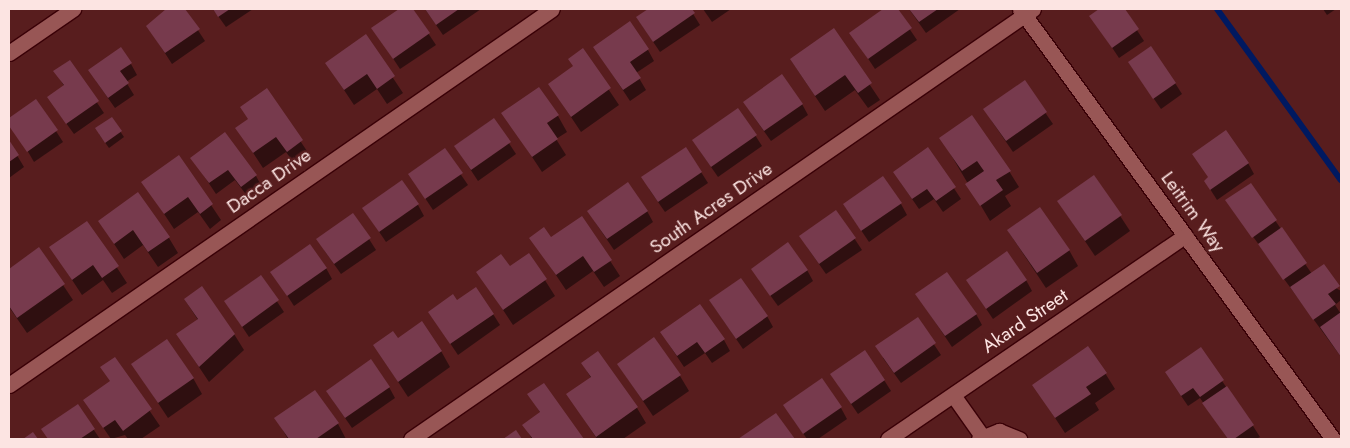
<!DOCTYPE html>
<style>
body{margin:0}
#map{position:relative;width:1350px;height:448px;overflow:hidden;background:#581d1e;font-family:Jost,sans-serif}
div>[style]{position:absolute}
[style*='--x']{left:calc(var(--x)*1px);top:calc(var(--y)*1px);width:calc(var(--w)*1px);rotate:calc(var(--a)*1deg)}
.shadow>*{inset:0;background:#0007}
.stream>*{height:6px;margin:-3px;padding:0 3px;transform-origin:3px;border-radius:3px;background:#001960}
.building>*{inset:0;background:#773a4d}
.roads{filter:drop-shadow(1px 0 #3a0107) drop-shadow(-1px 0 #3a0107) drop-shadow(0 1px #3a0107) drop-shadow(0 -1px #3a0107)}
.minor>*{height:15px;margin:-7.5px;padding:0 7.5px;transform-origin:7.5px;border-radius:7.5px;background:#985655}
span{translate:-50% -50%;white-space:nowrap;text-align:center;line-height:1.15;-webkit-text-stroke:5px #581d1e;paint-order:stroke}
.street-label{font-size:19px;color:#fce4e2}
.frame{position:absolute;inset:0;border:10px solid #fce4e2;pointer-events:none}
</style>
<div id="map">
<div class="shadow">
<div style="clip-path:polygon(167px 9px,184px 9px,205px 41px,172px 64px,148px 27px,169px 12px)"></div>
<div style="clip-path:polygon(213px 9px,253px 9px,226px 27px)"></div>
<div style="clip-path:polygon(401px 9px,412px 9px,436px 45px,400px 69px,373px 28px)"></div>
<div style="clip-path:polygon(425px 9px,481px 9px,443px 35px)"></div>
<div style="clip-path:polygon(650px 9px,690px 9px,700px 25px,660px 52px,637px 18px)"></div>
<div style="clip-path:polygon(703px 9px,731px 9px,712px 22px)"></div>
<div style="clip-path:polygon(886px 9px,896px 9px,917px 40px,875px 69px,851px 33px)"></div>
<div style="clip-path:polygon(909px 9px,960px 9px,926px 33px)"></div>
<div style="clip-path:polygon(1101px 9px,1123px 9px,1144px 41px,1119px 58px,1091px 16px)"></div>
<div style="clip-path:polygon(1323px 9px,1336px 9px,1327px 15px)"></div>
<div style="clip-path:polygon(833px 30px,880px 100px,868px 108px,855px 90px,825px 111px,791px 60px)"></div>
<div style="clip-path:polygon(365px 36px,403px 93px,387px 104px,377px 89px,354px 105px,326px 63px)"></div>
<div style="clip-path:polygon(595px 48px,648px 50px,654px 61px,636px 73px,646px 90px,630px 101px)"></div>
<div style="clip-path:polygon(582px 50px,619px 105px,581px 132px,549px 84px,574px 67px)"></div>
<div style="clip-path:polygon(69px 61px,104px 113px,74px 134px,55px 108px,64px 86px,55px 71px)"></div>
<div style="clip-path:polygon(1129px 63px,1175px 83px,1182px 94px,1161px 109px)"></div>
<div style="clip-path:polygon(131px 64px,137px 75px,126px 82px,134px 95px,115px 108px,96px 81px)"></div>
<div style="clip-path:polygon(1024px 82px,1053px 124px,1013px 152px,991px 120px)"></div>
<div style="clip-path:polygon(266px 90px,311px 157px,297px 167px,286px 152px,263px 168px,237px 128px,248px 120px)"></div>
<div style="clip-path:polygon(36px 100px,63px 142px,34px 162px,9px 119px)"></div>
<div style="clip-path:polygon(802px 104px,808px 115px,771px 141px,751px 113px)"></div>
<div style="clip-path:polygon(503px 113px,558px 116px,567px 132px,556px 139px,566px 155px,542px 172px)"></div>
<div style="clip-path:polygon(111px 118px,124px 137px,109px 148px,99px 134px)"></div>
<div style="clip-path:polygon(493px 119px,516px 154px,478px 181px,455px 146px)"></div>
<div style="clip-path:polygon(755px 135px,762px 146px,718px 177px,700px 151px)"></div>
<div style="clip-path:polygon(941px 138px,1009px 171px,1019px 187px,1005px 196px,1011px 206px,990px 221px)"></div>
<div style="clip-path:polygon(9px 142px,24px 167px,9px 178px)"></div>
<div style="clip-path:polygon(928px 149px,961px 199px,943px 212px,934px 199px,919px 209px,901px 183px)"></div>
<div style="clip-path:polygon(444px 150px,468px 185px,433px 210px,409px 174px)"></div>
<div style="clip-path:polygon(179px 157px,221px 220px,210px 229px,198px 212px,174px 229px,143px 182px)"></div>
<div style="clip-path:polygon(192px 158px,256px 176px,262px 187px,248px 197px,235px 180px,216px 194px)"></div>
<div style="clip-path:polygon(1248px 163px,1254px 174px,1217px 200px,1205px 181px)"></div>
<div style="clip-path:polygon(701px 172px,708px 183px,665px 212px,649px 189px)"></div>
<div style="clip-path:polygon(1094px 176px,1130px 231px,1095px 256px,1058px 201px)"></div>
<div style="clip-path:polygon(1250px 184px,1312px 274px,1341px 291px,1341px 300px,1335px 305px,1341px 314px,1341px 357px,1227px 201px)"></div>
<div style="clip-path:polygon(901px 204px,907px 215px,869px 242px,844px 205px)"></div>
<div style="clip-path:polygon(418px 205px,424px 216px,386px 242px,363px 208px)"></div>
<div style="clip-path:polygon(647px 211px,653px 222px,614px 250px,595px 222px)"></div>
<div style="clip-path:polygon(836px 211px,862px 250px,826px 274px,807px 247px)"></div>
<div style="clip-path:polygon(582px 218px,620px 276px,604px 287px,593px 271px,566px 290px,531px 238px,551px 239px)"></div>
<div style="clip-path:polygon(99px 221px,169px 238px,178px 253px,158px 267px,143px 245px,124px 259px)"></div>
<div style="clip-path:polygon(87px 222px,127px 283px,112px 293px,103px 280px,82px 295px,51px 248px)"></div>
<div style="clip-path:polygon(1008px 231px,1069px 250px,1078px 266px,1046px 288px)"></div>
<div style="clip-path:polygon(369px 239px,376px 250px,341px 274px,324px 250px)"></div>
<div style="clip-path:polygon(39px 249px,73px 300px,27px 333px,9px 307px,9px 270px)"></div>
<div style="clip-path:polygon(529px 255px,555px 296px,513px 325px,478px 272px,510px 268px)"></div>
<div style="clip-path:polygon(326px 268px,332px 279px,294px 306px,272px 272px)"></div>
<div style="clip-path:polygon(807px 270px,813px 281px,778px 306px,759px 280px)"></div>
<div style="clip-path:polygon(260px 276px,284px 312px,249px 337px,225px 301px)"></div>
<div style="clip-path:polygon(1026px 280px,1032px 291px,993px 319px,974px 291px)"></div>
<div style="clip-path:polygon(917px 295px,976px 314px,982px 325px,952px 347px)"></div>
<div style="clip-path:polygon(185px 300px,234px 334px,244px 350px,209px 382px,177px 334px,198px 320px)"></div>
<div style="clip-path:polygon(710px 301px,767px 316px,773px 327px,743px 349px)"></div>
<div style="clip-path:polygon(457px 302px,493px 314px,500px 325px,458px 355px,429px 312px)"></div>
<div style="clip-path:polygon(917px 319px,941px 355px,901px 383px,883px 358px)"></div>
<div style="clip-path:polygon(397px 339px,441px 351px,450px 367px,408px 397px,374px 345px)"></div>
<div style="clip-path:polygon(724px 340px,730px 351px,712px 363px,705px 353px,684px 367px,668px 343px)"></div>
<div style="clip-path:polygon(1200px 349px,1253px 426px,1260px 437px,1256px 439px,1228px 439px,1200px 398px,1188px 406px,1173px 384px,1166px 373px)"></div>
<div style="clip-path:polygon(114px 359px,160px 426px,141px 439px,128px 439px,125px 435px,111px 439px,85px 401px,111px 382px,102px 367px)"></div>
<div style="clip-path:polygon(582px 363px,637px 408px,646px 423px,623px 439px,597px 439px,568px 395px,591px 378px)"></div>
<div style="clip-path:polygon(618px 364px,680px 376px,689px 391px,653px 416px)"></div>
<div style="clip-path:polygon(133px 365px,193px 378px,202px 394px,168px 418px)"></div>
<div style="clip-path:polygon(1105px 373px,1115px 389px,1095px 403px,1099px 410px,1065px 433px,1034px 386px)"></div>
<div style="clip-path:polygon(884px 380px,891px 391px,858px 414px,838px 385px)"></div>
<div style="clip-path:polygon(544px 384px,582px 439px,532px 439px,524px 425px,541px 414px,529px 394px)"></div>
<div style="clip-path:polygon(389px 387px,395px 398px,352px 428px,334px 402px)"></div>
<div style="clip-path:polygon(315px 391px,338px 424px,346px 439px,288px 439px,285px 434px,276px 418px)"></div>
<div style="clip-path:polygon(77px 405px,100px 439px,49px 439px,43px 430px)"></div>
<div style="clip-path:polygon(841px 408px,847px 419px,818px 439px,807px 439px,791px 416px)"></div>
<div style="clip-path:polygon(776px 415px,793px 439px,741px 439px)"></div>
</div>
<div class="stream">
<div style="--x:1217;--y:9;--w:211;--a:54.1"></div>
</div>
<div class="building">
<div style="clip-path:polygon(166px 9px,185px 9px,200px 29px,165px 53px,146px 26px)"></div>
<div style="clip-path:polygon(213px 9px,230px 9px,218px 17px)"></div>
<div style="clip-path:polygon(399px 9px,413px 9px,430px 33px,393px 59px,371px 28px)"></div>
<div style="clip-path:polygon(425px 9px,459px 9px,436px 25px)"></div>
<div style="clip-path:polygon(648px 9px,692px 9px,695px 13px,653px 42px,636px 17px)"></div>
<div style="clip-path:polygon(883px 9px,898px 9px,912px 28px,868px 59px,849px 33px)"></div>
<div style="clip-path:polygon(909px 9px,938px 9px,919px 22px)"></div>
<div style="clip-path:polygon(1099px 9px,1125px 9px,1139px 29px,1112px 48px,1089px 16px)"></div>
<div style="clip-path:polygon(630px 21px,649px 49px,630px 62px,641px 78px,623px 90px,593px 47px)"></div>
<div style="clip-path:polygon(834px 28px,872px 83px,858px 93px,845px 75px,815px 96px,790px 59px)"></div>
<div style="clip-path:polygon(366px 34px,395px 76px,377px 89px,367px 74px,344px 90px,325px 63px)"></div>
<div style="clip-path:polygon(1151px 46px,1176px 83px,1153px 99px,1128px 62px)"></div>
<div style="clip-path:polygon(121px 47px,132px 63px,120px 71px,129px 83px,108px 98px,88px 70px)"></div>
<div style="clip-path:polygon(583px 48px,611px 88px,571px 117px,548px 84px,573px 66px,568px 59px)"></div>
<div style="clip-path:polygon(70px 60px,99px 101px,66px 124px,47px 97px,64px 85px,53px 71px)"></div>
<div style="clip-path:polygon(782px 74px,803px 104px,764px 131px,743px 102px)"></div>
<div style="clip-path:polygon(1025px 80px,1047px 112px,1006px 141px,983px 109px)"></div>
<div style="clip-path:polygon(539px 87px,559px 115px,547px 123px,558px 139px,532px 157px,501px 113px)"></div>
<div style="clip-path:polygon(267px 88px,303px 140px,287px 152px,276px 137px,253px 153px,235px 128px,248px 119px,240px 107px)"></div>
<div style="clip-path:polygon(36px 99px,58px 130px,27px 152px,9px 126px,9px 118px)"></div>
<div style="clip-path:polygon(738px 108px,757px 135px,711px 167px,692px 140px)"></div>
<div style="clip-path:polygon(972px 115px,1011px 171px,996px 180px,1003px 190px,980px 206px,965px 184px,984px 171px,977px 161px,962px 171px,939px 138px)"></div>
<div style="clip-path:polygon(112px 117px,122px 131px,105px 143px,95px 128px)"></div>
<div style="clip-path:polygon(494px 118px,511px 142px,471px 170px,454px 146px)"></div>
<div style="clip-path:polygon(1226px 130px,1249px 163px,1210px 190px,1204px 181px,1208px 177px,1192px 154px)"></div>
<div style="clip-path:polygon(225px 132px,257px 175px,241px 187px,228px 170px,209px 183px,190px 158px)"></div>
<div style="clip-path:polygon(9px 140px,19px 155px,9px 162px)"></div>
<div style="clip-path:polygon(686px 147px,702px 172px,658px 202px,641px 177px)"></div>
<div style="clip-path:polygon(928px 147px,956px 187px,936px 201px,927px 189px,912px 199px,893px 172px)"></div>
<div style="clip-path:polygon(445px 148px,463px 173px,425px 199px,408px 174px)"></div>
<div style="clip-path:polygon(179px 155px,213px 204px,200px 214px,188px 197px,164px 214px,141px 182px)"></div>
<div style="clip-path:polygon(1094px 175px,1122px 215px,1085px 241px,1057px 201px)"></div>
<div style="clip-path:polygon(883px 176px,902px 203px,861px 231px,843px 204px)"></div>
<div style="clip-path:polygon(402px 180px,419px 204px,379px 232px,362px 208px)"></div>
<div style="clip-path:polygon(628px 182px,648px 211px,607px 239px,587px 211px)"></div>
<div style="clip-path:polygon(1251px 183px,1277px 220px,1252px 238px,1225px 200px)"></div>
<div style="clip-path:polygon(138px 192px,170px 237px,148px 252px,133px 230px,114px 244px,98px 221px)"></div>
<div style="clip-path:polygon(1040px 207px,1070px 250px,1037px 273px,1007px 230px)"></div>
<div style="clip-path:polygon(836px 210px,856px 238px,819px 264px,799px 236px)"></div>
<div style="clip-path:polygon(353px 213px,371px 238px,334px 264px,316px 239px)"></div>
<div style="clip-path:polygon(582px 216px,612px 260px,594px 272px,583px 256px,556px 275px,529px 238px,544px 227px,551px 237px)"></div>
<div style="clip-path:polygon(87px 221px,119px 266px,102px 278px,93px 265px,72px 280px,49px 247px)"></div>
<div style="clip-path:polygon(1282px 227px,1307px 263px,1283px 280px,1258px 244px)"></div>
<div style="clip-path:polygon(788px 242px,808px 270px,770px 296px,751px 269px)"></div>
<div style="clip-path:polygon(310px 244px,327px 268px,287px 296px,270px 272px)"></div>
<div style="clip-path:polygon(39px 247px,65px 284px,17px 318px,9px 306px,9px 269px)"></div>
<div style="clip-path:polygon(1007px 251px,1027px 280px,986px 309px,966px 280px)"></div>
<div style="clip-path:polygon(529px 253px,547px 279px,503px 310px,476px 272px,501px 254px,510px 266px)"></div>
<div style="clip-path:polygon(1324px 264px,1340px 286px,1328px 294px,1336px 304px,1313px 320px,1290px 287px)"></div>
<div style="clip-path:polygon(947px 272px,977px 314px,945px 336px,915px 294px)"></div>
<div style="clip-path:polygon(261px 275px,279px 300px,242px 327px,224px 301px)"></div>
<div style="clip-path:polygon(741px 278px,768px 316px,736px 339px,709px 300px)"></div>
<div style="clip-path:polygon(202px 286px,235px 334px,199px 367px,176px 334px,198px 319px,184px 299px)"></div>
<div style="clip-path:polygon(476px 287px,494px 314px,450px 344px,428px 312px,453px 294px,457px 300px)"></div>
<div style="clip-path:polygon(700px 304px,725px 339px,705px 353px,697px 342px,677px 356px,660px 332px)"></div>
<div style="clip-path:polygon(1341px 312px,1341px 357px,1320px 327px)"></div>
<div style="clip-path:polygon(918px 317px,936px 343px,894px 373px,875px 346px)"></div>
<div style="clip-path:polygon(422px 321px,442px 351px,398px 382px,373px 345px,393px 331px,398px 338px)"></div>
<div style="clip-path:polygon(654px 337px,681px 375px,643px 401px,617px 364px)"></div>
<div style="clip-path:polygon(167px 339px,194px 378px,158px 403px,131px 364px)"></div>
<div style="clip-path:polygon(1088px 346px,1107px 373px,1086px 387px,1091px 394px,1055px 418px,1032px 385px)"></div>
<div style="clip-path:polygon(1201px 347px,1224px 380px,1200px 397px,1193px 388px,1181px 396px,1165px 372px)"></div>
<div style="clip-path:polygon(865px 350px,885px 380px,851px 404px,830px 374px)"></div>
<div style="clip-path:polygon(598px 351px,638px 407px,596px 437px,566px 394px,591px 377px,581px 363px)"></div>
<div style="clip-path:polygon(115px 357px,152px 409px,123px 431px,115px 420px,103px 428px,83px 400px,110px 381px,100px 367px)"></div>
<div style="clip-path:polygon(371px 359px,390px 387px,345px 418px,326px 391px)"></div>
<div style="clip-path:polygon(822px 378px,842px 407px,803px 434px,783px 405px)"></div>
<div style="clip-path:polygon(544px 383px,584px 439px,533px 439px,522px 425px,540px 412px,527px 394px)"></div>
<div style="clip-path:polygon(1227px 386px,1254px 425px,1234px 439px,1228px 439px,1202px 403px)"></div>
<div style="clip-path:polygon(315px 390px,339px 423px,316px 439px,289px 439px,274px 418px)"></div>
<div style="clip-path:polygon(78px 404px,95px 429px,80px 439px,48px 439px,41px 429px)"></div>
<div style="clip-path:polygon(776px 413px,795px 439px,738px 439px)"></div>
<div style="clip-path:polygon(516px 430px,522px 439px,503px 439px)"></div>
<div style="clip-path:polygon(33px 432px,38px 439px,23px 439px)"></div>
</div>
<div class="roads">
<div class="minor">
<div style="--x:1020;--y:9;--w:532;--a:53.95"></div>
<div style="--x:9;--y:53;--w:78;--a:-34.5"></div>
<div style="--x:9;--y:385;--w:660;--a:-34.7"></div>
<div style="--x:953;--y:395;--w:50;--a:54.7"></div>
<div style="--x:411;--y:439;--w:756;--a:-34.66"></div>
<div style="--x:888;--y:439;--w:360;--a:-34.4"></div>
<div style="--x:979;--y:439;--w:22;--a:-22"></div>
<div style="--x:999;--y:431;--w:22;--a:22"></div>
</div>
</div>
<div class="street-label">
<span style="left:269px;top:181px;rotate:-35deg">Dacca Drive</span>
<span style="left:711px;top:208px;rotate:-35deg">South Acres Drive</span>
<span style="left:1193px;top:212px;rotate:54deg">Leitrim Way</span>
<span style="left:1025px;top:321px;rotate:-34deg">Akard Street</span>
</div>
<div class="frame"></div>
</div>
